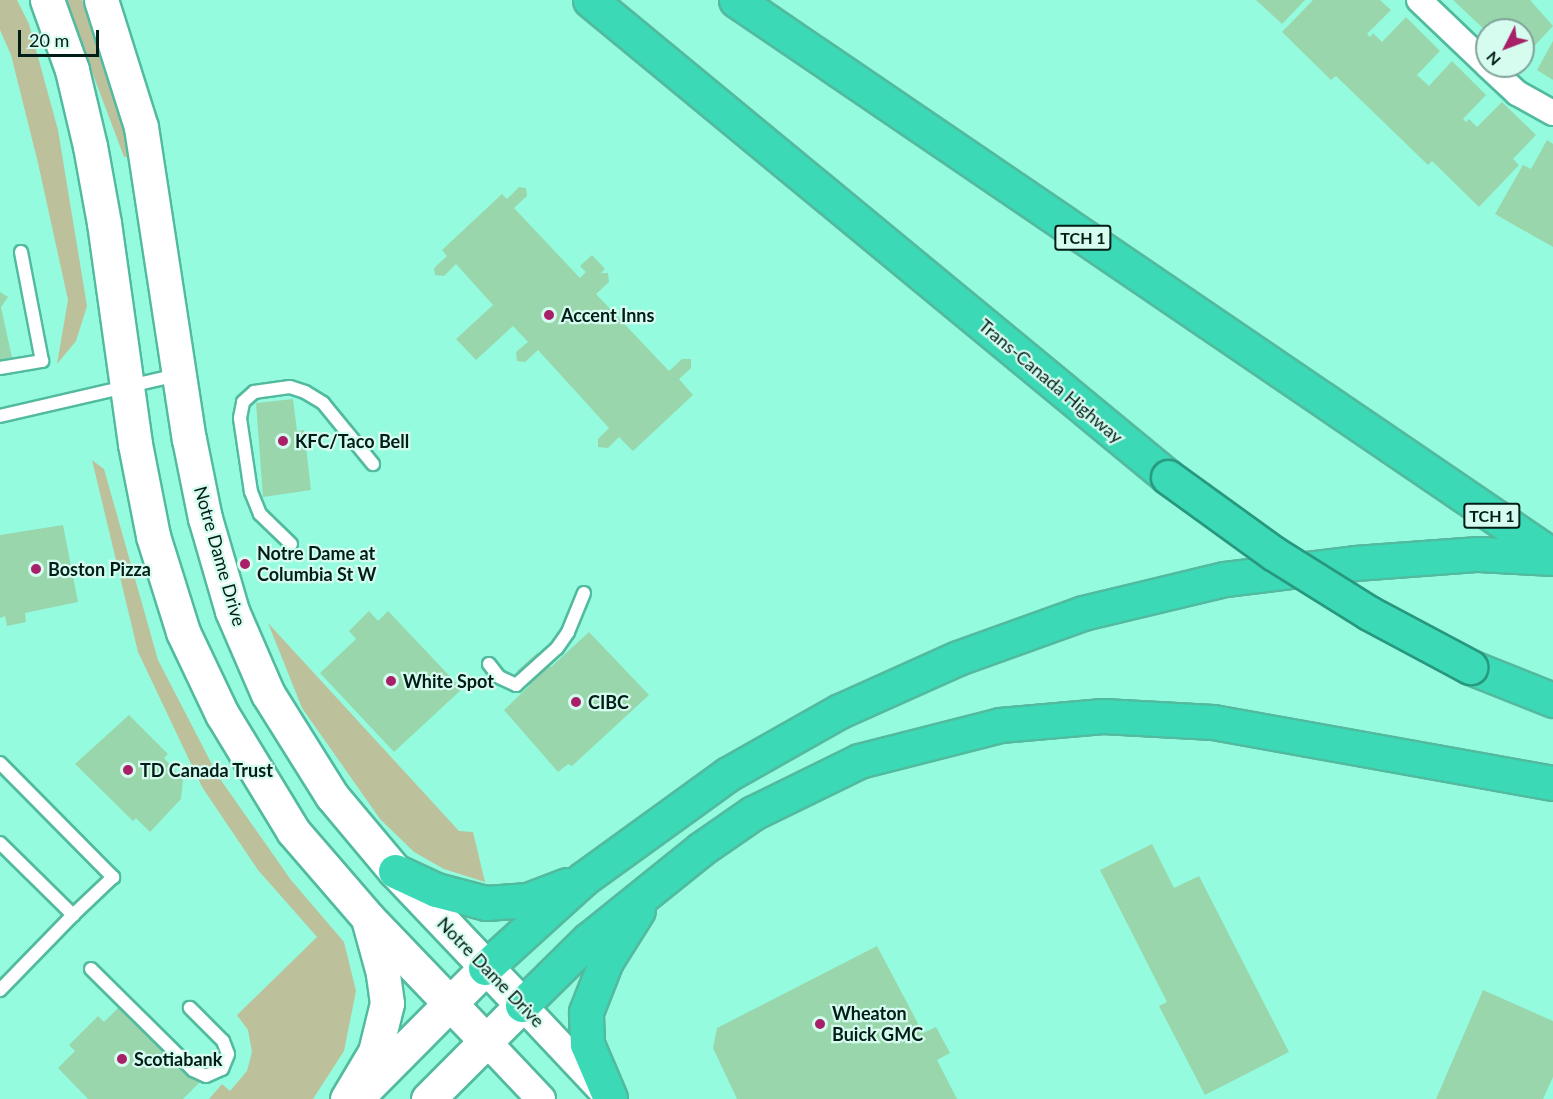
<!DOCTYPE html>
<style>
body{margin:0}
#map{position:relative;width:1553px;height:1099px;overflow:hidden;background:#95fbdf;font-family:Lato,sans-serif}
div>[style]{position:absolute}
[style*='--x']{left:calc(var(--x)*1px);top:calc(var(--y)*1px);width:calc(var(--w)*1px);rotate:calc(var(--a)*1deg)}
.green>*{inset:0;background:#bcc19b}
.building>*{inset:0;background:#99d6ac}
.roads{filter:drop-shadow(2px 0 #52ba9f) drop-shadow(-2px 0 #52ba9f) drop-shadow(0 2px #52ba9f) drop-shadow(0 -2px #52ba9f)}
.service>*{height:12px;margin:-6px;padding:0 6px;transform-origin:6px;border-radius:6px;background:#fff}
.minor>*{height:24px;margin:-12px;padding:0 12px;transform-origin:12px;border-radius:12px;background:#fff}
.tertiary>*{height:28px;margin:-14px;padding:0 14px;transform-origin:14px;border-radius:14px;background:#fff}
.secondary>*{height:33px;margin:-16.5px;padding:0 16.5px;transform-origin:16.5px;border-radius:16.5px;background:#fff}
.motorway>*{height:33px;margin:-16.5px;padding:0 16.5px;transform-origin:16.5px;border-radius:16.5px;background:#3cd9b6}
.bridges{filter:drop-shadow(2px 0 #27987e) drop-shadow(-2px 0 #27987e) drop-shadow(0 2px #27987e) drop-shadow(0 -2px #27987e)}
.motorway-bridge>*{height:33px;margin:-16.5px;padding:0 16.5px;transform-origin:16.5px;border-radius:16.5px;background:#3cd9b6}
.dots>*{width:16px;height:16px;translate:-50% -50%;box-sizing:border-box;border:3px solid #d6fbef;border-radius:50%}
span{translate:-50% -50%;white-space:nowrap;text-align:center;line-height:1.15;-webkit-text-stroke:4.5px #d6fbef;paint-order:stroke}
.shield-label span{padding:2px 4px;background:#d6fbef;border:2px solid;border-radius:4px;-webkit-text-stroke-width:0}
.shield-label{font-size:16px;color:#001e17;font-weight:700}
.poi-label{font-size:18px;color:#001e17;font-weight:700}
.left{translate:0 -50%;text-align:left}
.street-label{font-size:18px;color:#001e17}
.north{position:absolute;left:1475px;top:18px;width:60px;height:60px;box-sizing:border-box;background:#d6fbef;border:2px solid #80a399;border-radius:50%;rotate:228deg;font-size:16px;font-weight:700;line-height:24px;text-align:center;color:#001e17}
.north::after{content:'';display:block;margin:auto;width:21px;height:27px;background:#a82068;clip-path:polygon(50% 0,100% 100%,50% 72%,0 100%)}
.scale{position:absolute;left:18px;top:30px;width:81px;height:27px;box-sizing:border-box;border:3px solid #001e17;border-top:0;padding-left:8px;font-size:18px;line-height:21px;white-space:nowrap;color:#001e17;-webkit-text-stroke:4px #d6fbef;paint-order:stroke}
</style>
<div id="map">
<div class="green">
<div style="clip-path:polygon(0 0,17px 0,29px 24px,58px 130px,87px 306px,76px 341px,57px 364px,68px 300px,38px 163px,11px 55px,0 30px)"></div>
<div style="clip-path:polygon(65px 0,82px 0,86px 10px,125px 127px,129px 157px,124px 157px)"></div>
<div style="clip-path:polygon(92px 460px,104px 469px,158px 660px,218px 776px,291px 880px,344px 942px,356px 991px,344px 1051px,313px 1099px,209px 1099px,222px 1084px,230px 1091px,247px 1071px,252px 1052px,248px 1030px,237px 1015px,317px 937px,258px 870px,202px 787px,138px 652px)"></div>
<div style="clip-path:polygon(268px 623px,459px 831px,473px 832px,485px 882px,444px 869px,414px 852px,380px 819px,302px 708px)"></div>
</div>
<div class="building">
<div style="clip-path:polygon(1256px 0,1305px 0,1282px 24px)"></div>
<div style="clip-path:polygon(1313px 0,1380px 0,1391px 10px,1367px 34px,1370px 37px,1373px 33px,1382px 42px,1406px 17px,1440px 51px,1417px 75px,1429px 86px,1452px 61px,1486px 95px,1463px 119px,1466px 122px,1469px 119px,1477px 127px,1502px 102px,1536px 135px,1513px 159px,1519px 165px,1479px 207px,1432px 161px,1428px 165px,1336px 76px,1331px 80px,1282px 32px)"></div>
<div style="clip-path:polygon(1453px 0,1530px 0,1553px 26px,1523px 58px,1523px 30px,1487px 32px)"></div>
<div style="clip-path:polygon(1553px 41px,1553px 80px,1537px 70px)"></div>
<div style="clip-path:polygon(1547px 140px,1553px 144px,1553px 247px,1495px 214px,1523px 165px,1531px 169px)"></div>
<div style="clip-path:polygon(519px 187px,526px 188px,527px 196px,514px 208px,580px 278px,586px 272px,580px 266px,592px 255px,605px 269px,601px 273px,608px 273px,609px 282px,596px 294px,669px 371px,682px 359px,691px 359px,691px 368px,679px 379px,693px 395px,633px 451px,619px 437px,608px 448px,598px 447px,598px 439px,609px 428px,538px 350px,525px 362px,517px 361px,516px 352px,528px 342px,513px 326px,476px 360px,456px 339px,493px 305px,456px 264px,444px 276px,435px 275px,434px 268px,447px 256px,442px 250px,502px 194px,507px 199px)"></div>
<div style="clip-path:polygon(0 292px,8px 297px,1px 307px,13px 362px,0 364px)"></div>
<div style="clip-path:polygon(293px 399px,297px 431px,304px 430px,311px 490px,263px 497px,256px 403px)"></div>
<div style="clip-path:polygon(63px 525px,78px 602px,25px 613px,26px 622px,7px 626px,5px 616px,0 618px,0 535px)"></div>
<div style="clip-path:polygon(369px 611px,378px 621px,388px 611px,462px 689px,394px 752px,320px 673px,356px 639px,349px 631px)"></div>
<div style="clip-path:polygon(589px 632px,649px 695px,572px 766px,568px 764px,558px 772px,504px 710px,530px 685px,517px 671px,537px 653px,551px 667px)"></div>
<div style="clip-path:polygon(129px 715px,168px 754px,164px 758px,183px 780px,181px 799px,150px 832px,136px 818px,133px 821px,75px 764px)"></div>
<div style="clip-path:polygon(1152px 844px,1174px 888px,1199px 876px,1289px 1052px,1205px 1095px,1159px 1006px,1167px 1002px,1100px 870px)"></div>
<div style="clip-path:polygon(877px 946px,923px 1033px,936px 1027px,950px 1053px,937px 1060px,957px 1099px,737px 1099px,713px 1048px,717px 1028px)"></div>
<div style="clip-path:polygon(1483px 990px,1553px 1021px,1553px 1077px,1543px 1099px,1436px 1099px)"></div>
<div style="clip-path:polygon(122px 1004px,200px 1082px,183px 1099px,88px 1099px,58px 1068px,75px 1051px,69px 1045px,98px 1016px,104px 1022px)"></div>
</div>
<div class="roads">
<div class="service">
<div style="--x:0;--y:368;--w:43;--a:-9.5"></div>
<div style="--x:42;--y:361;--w:111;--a:-100.9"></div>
<div style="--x:0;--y:416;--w:182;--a:-13"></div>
<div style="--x:291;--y:544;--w:43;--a:-135.9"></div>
<div style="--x:260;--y:514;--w:24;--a:-112"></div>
<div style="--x:251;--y:492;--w:75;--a:-98.5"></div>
<div style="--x:240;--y:418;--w:16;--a:-79"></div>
<div style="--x:243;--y:402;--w:15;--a:-42"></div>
<div style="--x:254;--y:392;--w:36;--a:-8"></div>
<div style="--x:290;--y:387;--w:16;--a:18"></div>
<div style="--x:305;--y:392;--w:21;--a:31"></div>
<div style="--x:323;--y:403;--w:79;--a:50.7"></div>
<div style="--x:489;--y:664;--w:16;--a:52"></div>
<div style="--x:499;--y:677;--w:19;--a:25"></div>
<div style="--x:516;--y:685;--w:55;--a:-42.1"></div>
<div style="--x:557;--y:648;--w:19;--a:-55"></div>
<div style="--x:568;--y:632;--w:42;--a:-67.7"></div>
<div style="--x:0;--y:763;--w:161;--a:45.3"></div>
<div style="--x:113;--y:877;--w:55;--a:136.5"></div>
<div style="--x:0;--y:843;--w:103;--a:44.6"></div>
<div style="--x:73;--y:915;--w:105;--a:134.2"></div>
<div style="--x:91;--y:969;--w:144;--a:44.7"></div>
<div style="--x:193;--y:1070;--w:14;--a:25"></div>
<div style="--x:206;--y:1076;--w:17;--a:-24"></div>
<div style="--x:222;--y:1069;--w:16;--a:-68"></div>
<div style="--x:228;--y:1054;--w:14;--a:-111"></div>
<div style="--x:223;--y:1041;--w:47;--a:-135"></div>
</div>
<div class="minor">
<div style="--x:1419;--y:0;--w:94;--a:43.7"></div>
<div style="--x:1488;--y:66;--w:40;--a:43"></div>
<div style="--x:1517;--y:93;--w:41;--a:29.1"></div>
</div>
<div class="tertiary">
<div style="--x:522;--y:1005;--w:121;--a:46.7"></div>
<div style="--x:486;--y:1041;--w:80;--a:46.5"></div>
</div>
<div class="secondary">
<div style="--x:47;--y:0;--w:74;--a:70.3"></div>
<div style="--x:72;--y:70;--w:78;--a:76.7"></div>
<div style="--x:90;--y:146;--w:78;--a:79.7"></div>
<div style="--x:104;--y:223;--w:223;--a:82"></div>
<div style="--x:135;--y:444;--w:94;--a:78.9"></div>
<div style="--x:153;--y:536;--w:101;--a:72.6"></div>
<div style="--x:183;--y:632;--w:91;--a:64.6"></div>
<div style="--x:222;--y:714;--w:137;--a:58.7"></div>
<div style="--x:293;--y:831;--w:115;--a:49.2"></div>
<div style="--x:368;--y:918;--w:170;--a:46.2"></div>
<div style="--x:101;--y:0;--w:133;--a:72.5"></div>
<div style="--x:141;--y:127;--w:316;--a:81.3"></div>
<div style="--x:189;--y:439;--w:81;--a:78.6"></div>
<div style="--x:205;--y:518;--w:97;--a:73.8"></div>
<div style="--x:232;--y:611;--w:90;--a:66.6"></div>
<div style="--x:268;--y:694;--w:120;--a:57.9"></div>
<div style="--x:332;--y:796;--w:98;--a:50"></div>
<div style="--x:395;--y:871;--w:185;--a:46.5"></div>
<div style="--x:522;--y:1005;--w:133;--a:135"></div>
<div style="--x:365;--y:1089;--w:170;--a:-45.2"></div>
<div style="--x:347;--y:1099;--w:55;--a:-59.2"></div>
<div style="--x:375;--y:1052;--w:50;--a:-76.2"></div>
<div style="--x:387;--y:1003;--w:30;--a:-98"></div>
<div style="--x:383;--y:973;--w:53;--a:-105.4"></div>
</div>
<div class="motorway">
<div style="--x:590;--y:0;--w:749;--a:39.53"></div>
<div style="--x:736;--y:0;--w:988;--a:34.24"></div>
<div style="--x:1470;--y:667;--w:89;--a:21.7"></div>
<div style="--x:395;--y:871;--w:45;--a:24.9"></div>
<div style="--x:436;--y:890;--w:52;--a:14.6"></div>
<div style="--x:486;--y:903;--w:42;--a:-4.1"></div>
<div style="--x:528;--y:900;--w:42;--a:-21"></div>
<div style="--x:485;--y:968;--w:132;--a:-42.2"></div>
<div style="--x:583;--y:879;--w:179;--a:-35.9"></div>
<div style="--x:728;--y:774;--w:129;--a:-29.4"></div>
<div style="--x:840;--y:711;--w:129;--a:-24.2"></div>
<div style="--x:958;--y:658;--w:133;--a:-19.8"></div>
<div style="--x:1083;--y:613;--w:146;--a:-13.5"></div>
<div style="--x:1225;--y:579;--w:131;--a:-7"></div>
<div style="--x:1355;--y:563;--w:124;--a:-4.2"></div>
<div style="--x:1479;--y:554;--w:74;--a:3.1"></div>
<div style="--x:522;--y:1005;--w:93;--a:-44.6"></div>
<div style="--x:588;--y:940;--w:145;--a:-38.8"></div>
<div style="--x:701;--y:849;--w:63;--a:-34.7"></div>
<div style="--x:753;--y:813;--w:118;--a:-26.1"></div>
<div style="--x:859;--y:761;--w:146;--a:-14.3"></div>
<div style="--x:1000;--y:725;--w:103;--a:-5"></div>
<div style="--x:1103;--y:716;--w:110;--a:3.1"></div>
<div style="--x:1213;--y:722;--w:345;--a:10.2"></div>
<div style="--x:610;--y:1098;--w:59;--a:-113.1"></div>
<div style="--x:587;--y:1044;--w:32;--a:-92"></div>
<div style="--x:586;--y:1012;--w:55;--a:-68.6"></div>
<div style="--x:606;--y:961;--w:60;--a:-57.9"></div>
</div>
</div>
<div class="bridges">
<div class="motorway-bridge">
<div style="--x:1168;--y:477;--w:130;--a:35.9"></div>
<div style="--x:1273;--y:553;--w:113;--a:32"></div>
<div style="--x:1369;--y:613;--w:115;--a:28.1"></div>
</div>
</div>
<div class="dots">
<div style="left:549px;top:315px;background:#a82068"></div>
<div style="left:283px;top:441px;background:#a82068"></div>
<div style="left:245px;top:564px;background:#a82068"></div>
<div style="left:36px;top:569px;background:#a82068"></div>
<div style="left:391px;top:681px;background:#a82068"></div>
<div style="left:576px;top:702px;background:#a82068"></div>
<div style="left:128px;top:770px;background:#a82068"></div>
<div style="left:820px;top:1024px;background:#a82068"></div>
<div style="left:122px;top:1059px;background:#a82068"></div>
</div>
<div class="shield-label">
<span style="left:1083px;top:238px">TCH 1</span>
<span style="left:1492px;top:516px">TCH 1</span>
</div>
<div class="poi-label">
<span class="left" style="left:561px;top:315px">Accent Inns</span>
<span class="left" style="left:295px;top:441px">KFC/Taco Bell</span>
<span class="left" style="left:257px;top:564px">Notre Dame at<br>Columbia St W</span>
<span class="left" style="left:48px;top:569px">Boston Pizza</span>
<span class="left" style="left:403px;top:681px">White Spot</span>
<span class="left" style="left:588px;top:702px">CIBC</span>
<span class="left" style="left:140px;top:770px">TD Canada Trust</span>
<span class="left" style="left:832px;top:1024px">Wheaton<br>Buick GMC</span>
<span class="left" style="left:134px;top:1059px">Scotiabank</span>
</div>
<div class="street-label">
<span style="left:1051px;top:381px;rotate:40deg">Trans-Canada Highway</span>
<span style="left:220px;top:556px;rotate:74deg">Notre Dame Drive</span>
<span style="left:491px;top:972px;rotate:46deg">Notre Dame Drive</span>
</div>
<div class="north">N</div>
<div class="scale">20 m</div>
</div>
